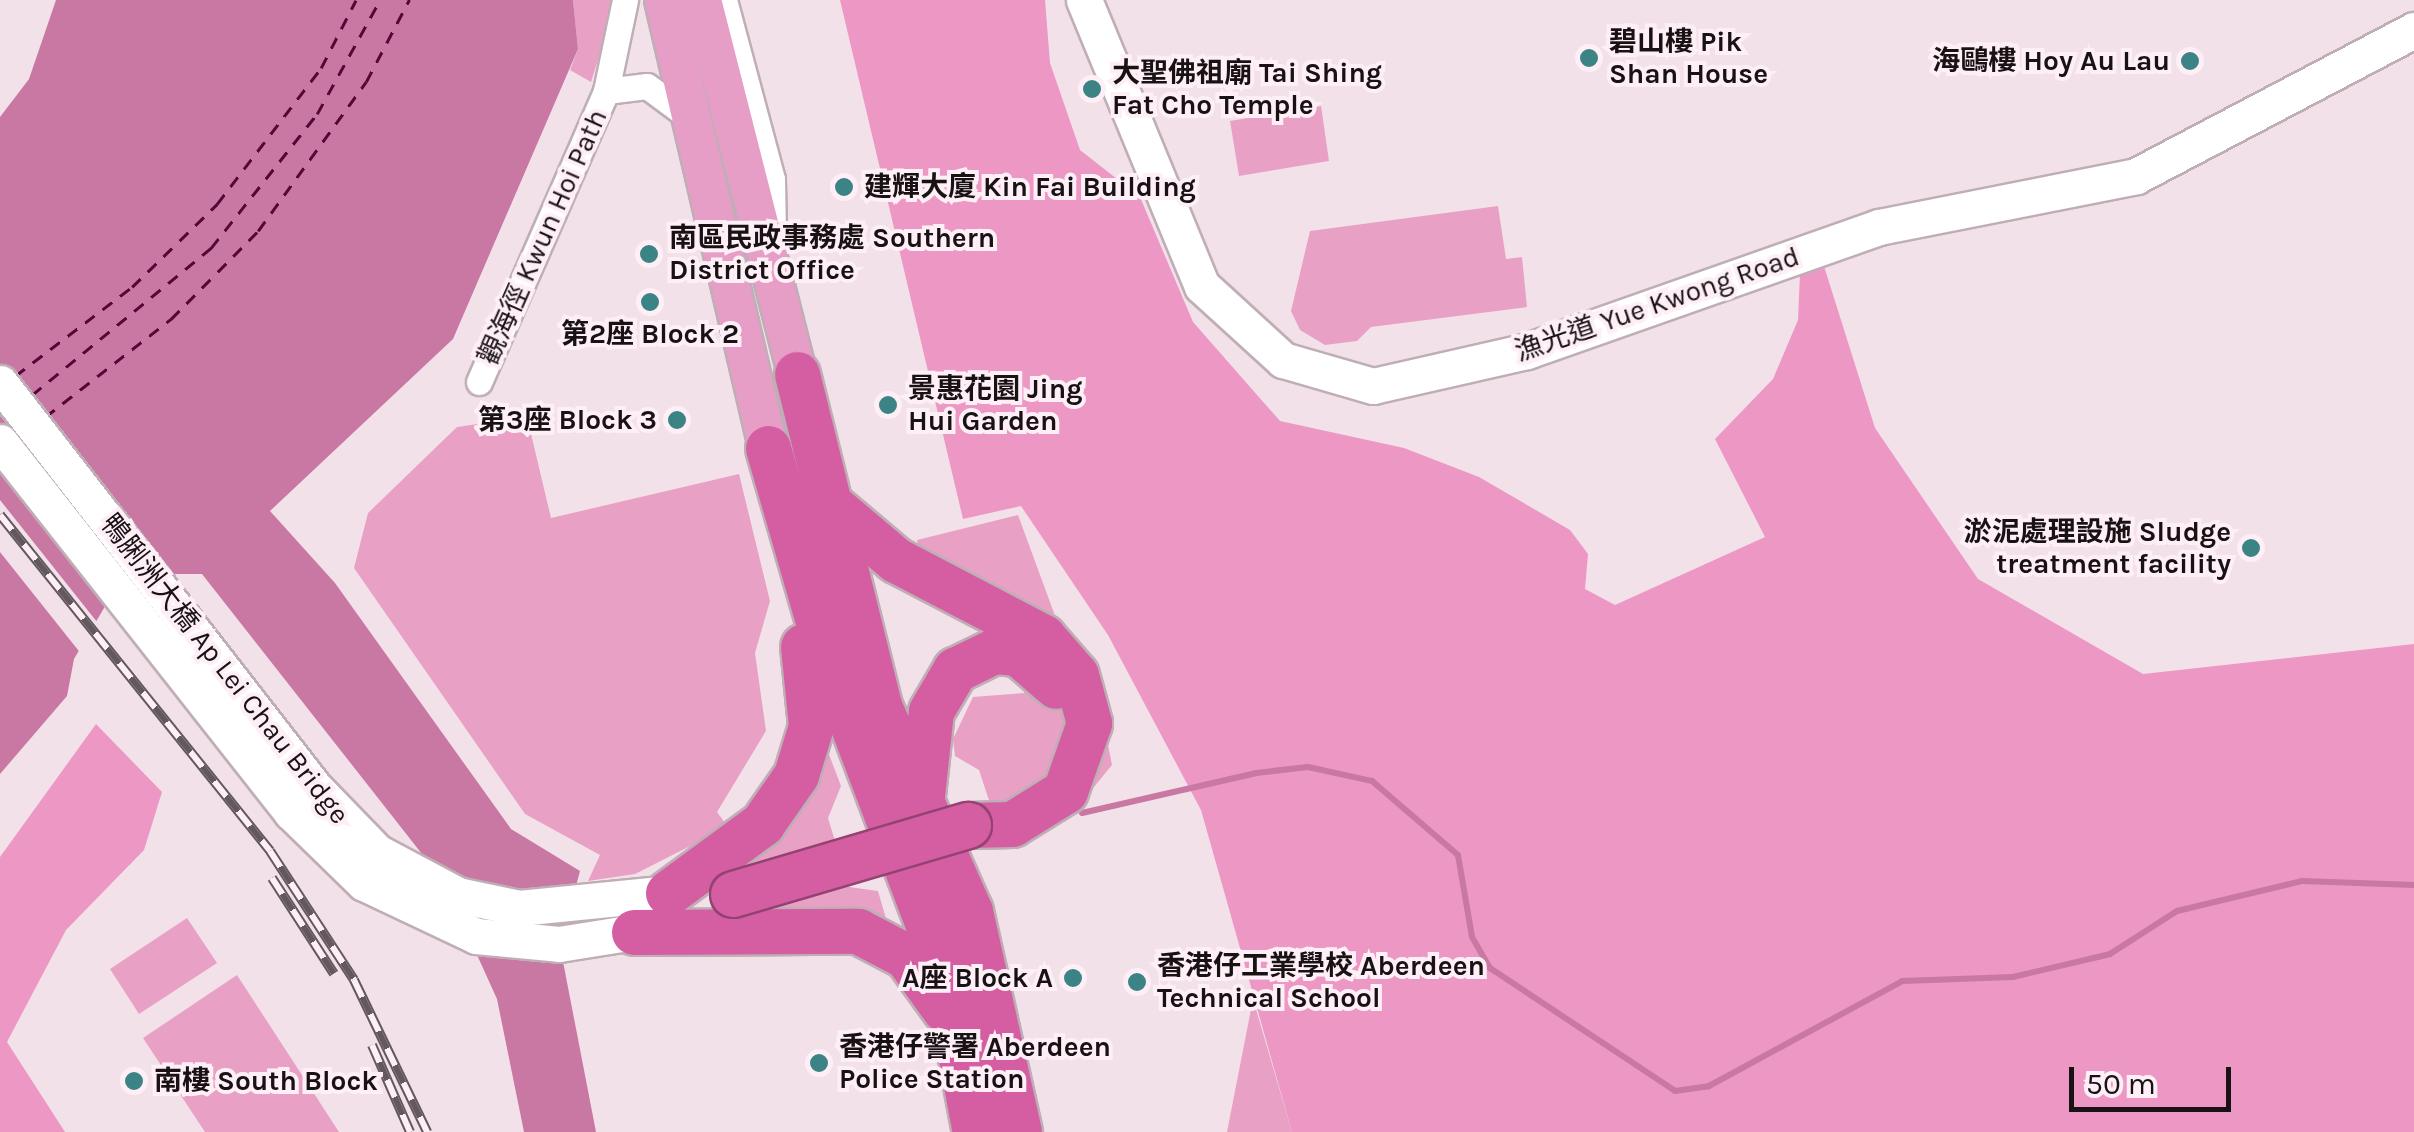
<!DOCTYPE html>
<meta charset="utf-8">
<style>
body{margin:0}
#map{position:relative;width:2414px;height:1132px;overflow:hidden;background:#f3e1e9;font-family:Karla,"Noto Sans TC",sans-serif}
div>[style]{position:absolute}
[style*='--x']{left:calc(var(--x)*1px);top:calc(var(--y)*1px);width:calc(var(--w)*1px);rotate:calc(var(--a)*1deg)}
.green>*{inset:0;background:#e8a1c5}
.forest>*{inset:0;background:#ec97c4}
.water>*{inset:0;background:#c977a3}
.pier>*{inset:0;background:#f3e1e9}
.stream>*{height:6px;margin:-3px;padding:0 3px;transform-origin:3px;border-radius:3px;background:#c977a3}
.ferry>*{height:2.5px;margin-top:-1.25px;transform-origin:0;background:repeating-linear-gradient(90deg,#520737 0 12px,transparent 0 22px)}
.roads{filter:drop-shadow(2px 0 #bfaeb6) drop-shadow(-2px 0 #bfaeb6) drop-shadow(0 2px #bfaeb6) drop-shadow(0 -2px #bfaeb6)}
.street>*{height:25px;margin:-12.5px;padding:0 12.5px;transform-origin:12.5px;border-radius:12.5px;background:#fff}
.secondary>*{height:35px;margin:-17.5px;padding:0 17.5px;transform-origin:17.5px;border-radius:17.5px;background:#fff}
.primary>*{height:38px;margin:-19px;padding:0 19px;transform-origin:19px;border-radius:19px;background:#e69ec7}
.highway>*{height:45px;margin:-22.5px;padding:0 22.5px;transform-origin:22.5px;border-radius:22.5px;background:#d55ea2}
.rail>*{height:10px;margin-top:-5px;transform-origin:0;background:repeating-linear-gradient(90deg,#feeff6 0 19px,#62585d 0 38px);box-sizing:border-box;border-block:2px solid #62585d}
.bridges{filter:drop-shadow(2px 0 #934371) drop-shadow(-2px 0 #934371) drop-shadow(0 2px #934371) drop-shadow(0 -2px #934371)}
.highway-bridge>*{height:45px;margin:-22.5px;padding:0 22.5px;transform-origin:22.5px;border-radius:22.5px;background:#d55ea2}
.dots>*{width:28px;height:28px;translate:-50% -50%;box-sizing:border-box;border:5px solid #feeff6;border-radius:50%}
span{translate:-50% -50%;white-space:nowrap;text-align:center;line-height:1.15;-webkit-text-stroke:8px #feeff6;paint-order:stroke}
.poi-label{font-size:28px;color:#181215;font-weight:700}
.left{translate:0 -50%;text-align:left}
.right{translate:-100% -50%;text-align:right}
.street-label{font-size:28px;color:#181215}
.scale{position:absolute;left:2069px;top:1067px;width:162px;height:45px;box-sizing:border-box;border:5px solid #181215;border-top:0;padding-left:12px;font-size:30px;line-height:35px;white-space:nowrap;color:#181215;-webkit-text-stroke:8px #feeff6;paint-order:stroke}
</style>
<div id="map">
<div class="green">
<div style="clip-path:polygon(573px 0,617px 0,591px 82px,570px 70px,578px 49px)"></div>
<div style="clip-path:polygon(1321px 106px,1329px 161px,1239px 176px,1230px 121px)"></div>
<div style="clip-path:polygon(1498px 206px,1506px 259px,1522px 257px,1527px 307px,1371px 327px,1357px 341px,1325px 345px,1300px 330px,1291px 311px,1310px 231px)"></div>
<div style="clip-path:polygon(527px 417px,551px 518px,739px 474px,770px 601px,755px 653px,766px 731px,717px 812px,728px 827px,635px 874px,588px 881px,600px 855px,525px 814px,354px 568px,368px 513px,457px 427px)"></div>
<div style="clip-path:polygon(1018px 515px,1072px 662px,1096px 684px,1112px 765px,1066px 821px,1003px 843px,979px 770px,955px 756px,953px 739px,973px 697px,1024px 693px,1050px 622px,921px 564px,917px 540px)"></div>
<div style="clip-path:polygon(825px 744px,841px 786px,828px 818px,849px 887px,878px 891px,889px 929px,759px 919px,738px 868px)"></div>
<div style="clip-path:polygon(187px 918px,217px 963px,139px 1014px,110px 969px)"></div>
<div style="clip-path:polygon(237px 975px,339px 1132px,205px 1132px,143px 1038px)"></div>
<div style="clip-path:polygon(1253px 999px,1292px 1132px,1227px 1132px)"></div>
</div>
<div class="forest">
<div style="clip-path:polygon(840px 0,1045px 0,1050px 63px,1080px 150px,1140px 197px,1193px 322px,1280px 421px,1404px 448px,1479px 477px,1570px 530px,1588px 554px,1585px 589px,1615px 605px,1765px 537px,1715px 439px,1773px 379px,1798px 320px,1800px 273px,1823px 263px,1875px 428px,1978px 579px,2143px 674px,2414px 644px,2414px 1132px,1292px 1132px,1201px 810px,1108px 635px,1021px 506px,963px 519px)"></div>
<div style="clip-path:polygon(96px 724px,162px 792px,144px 850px,66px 930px,7px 1042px,65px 1132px,0 1132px,0 857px)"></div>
</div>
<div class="water">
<div style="clip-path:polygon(56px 0,573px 0,578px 49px,453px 339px,270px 511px,335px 583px,511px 829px,580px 871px,560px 946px,596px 1132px,524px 1132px,497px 999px,444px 882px,202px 574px,152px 574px,107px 603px,74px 659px,67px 696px,0 774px,0 117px,29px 79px)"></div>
</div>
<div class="pier">
<div style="clip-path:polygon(0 500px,101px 627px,82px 655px,0 552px)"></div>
</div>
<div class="stream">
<div style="--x:1082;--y:813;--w:179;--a:-12.9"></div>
<div style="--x:1256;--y:773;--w:52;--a:-6.6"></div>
<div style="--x:1308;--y:767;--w:66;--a:12.3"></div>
<div style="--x:1372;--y:781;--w:113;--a:40.7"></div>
<div style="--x:1458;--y:855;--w:83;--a:80.3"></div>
<div style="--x:1472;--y:937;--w:36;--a:60"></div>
<div style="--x:1490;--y:968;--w:222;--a:33.6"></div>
<div style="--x:1675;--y:1091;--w:34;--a:-8"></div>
<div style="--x:1709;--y:1086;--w:220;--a:-28.5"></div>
<div style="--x:1902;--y:981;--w:111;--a:-2.1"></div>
<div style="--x:2013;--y:977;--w:100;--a:-13.3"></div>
<div style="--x:2110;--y:954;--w:80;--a:-32.7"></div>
<div style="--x:2177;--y:911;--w:129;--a:-13.5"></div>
<div style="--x:2302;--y:881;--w:112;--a:2"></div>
</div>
<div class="ferry">
<div style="--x:15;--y:376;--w:147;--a:-37.3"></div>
<div style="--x:132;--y:287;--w:119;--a:-44.3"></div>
<div style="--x:217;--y:204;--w:171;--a:-52.6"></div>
<div style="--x:321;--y:68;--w:76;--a:-62.8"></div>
<div style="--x:32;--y:395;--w:232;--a:-39.4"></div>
<div style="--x:211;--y:248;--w:171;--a:-51.7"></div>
<div style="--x:317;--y:114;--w:130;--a:-61.1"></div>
<div style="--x:45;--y:417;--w:160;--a:-37.9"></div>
<div style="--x:171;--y:319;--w:124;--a:-45.3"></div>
<div style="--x:258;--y:231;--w:184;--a:-54.1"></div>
<div style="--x:366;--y:82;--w:93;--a:-62.3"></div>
</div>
<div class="roads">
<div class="street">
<div style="--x:724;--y:0;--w:185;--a:75"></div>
<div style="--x:772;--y:179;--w:60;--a:89"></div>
<div style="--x:606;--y:91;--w:41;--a:-7"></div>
<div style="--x:647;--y:86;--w:47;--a:36.4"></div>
<div style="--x:479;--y:382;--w:318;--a:-66.4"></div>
<div style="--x:606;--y:91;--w:93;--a:-78.2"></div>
</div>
<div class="secondary">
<div style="--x:1084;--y:0;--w:309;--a:67.6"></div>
<div style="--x:1202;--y:286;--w:110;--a:42.4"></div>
<div style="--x:1283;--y:360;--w:94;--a:16.1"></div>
<div style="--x:1373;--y:386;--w:158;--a:-12.8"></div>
<div style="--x:1527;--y:351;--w:373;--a:-19.4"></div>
<div style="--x:1879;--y:227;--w:262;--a:-11.2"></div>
<div style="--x:2136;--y:176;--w:314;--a:-27.7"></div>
<div style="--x:0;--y:383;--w:513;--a:52.13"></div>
<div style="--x:315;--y:788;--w:89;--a:45.9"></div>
<div style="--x:377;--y:852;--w:92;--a:28"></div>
<div style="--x:458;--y:895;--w:62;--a:12"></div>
<div style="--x:519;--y:908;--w:150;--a:-5.7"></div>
<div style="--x:0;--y:442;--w:471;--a:51.8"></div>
<div style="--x:291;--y:812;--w:102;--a:44.2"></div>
<div style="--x:364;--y:883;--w:124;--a:25.3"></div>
<div style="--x:476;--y:936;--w:83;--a:5.5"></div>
<div style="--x:559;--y:944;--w:76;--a:-9.1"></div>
</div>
<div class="primary">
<div style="--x:664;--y:0;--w:460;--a:76.9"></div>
<div style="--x:702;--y:0;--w:386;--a:75.7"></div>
</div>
<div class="highway">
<div style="--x:797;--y:374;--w:342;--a:76.1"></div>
<div style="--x:879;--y:706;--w:224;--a:66.1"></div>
<div style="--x:970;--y:911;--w:226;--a:77.5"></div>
<div style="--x:768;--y:448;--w:237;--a:73.9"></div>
<div style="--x:834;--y:676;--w:311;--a:69.3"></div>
<div style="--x:944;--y:967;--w:168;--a:79.4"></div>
<div style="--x:832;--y:506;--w:84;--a:40.2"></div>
<div style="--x:896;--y:560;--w:166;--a:27.6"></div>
<div style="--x:1043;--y:637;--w:50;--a:49"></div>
<div style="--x:1076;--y:675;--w:50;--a:74.8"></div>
<div style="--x:1089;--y:723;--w:72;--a:109.4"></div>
<div style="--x:1065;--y:791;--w:62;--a:148.1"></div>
<div style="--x:1012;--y:824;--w:44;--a:178.7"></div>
<div style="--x:922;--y:795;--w:84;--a:-83.9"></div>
<div style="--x:931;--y:711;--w:48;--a:-59.7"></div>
<div style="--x:955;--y:670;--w:43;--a:-26"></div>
<div style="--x:994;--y:651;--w:24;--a:5"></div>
<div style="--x:1018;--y:653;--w:50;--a:41"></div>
<div style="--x:668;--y:893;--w:117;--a:-36.3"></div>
<div style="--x:762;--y:824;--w:60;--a:-55.2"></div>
<div style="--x:796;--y:775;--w:51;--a:-73"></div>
<div style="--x:811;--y:726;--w:80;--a:-95.7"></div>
<div style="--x:634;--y:932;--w:224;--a:-0.3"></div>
<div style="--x:858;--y:931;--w:54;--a:27.5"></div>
<div style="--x:906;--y:956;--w:67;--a:54.2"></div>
</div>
</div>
<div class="rail">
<div style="--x:0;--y:515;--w:431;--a:51.2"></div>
<div style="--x:270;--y:851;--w:154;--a:56.9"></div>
<div style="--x:354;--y:980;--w:169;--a:64.3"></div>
<div style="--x:272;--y:878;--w:114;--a:57.1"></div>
<div style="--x:372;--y:1045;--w:95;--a:66.4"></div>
</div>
<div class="bridges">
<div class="highway-bridge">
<div style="--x:733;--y:894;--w:245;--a:-16.4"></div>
</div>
</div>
<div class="dots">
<div style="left:1589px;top:58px;background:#3b8385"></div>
<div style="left:2190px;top:61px;background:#3b8385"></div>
<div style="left:1092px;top:89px;background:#3b8385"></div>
<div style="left:844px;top:187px;background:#3b8385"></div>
<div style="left:649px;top:254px;background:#3b8385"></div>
<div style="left:650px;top:302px;background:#3b8385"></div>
<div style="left:888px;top:405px;background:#3b8385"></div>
<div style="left:677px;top:420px;background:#3b8385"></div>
<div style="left:2251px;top:548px;background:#3b8385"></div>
<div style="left:1073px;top:978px;background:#3b8385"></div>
<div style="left:1137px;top:982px;background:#3b8385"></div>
<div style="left:819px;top:1063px;background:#3b8385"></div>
<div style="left:134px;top:1081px;background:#3b8385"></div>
</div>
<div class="poi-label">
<span class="left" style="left:1609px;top:58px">碧山樓 Pik<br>Shan House</span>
<span class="right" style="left:2170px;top:61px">海鷗樓 Hoy Au Lau</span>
<span class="left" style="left:1112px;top:89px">大聖佛祖廟 Tai Shing<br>Fat Cho Temple</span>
<span class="left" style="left:864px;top:187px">建輝大廈 Kin Fai Building</span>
<span class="left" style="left:669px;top:254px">南區民政事務處 Southern<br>District Office</span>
<span style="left:650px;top:334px">第2座 Block 2</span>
<span class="left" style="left:908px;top:405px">景惠花園 Jing<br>Hui Garden</span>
<span class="right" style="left:657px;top:420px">第3座 Block 3</span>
<span class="right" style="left:2231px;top:548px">淤泥處理設施 Sludge<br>treatment facility</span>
<span class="left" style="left:1157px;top:982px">香港仔工業學校 Aberdeen<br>Technical School</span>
<span class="right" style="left:1053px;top:978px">A座 Block A</span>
<span class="left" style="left:839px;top:1063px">香港仔警署 Aberdeen<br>Police Station</span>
<span class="left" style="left:154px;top:1081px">南樓 South Block</span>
</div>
<div class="street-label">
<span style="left:543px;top:237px;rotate:-66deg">觀海徑 Kwun Hoi Path</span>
<span style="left:1657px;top:304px;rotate:-19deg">漁光道 Yue Kwong Road</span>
<span style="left:225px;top:669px;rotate:52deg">鴨脷洲大橋 Ap Lei Chau Bridge</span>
</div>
<div class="scale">50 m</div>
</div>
